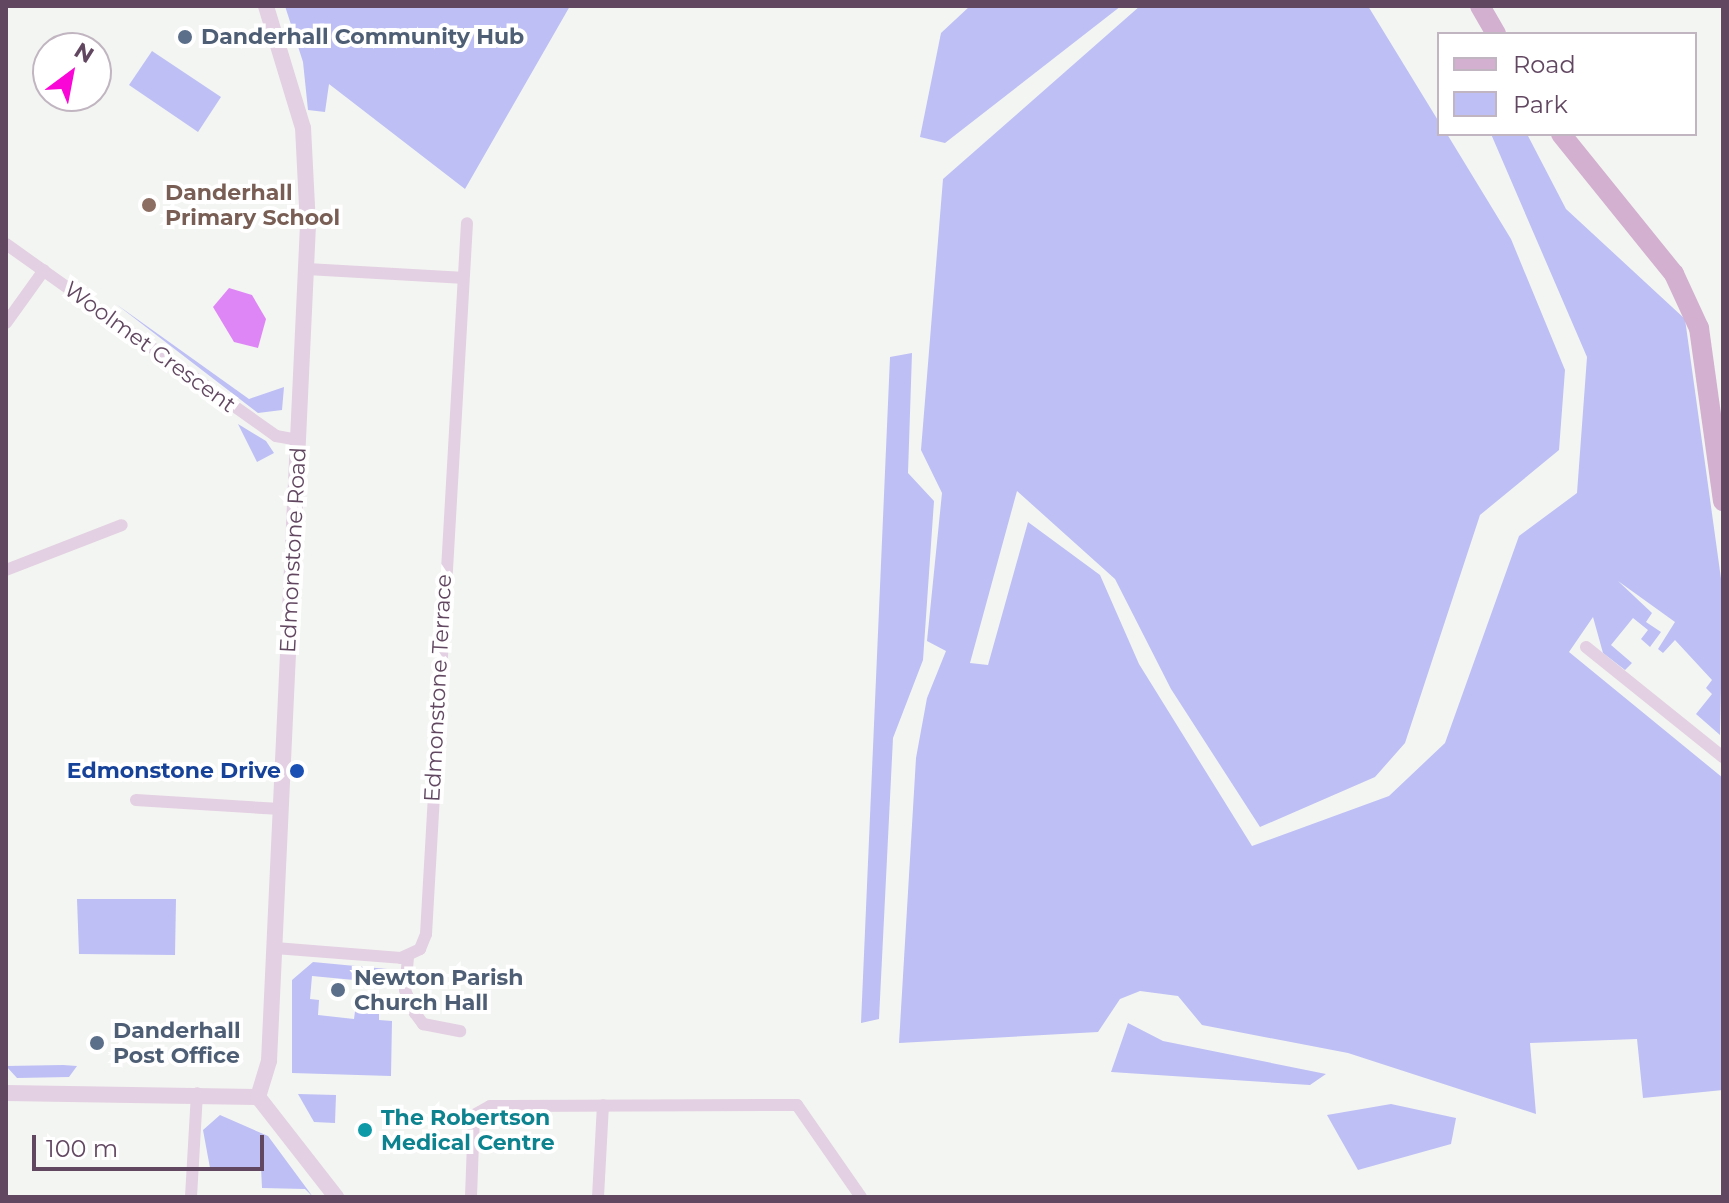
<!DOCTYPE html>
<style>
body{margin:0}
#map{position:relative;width:1729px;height:1203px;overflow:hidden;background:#f3f5f2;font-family:Montserrat,sans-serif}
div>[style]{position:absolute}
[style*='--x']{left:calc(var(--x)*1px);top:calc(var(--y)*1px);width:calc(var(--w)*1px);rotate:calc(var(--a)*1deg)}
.green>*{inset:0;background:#bebff5}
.water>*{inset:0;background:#df86f6}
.minor>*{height:12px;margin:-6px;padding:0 6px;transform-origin:6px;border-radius:6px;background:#e3d0e2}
.tertiary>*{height:16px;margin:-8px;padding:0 8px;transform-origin:8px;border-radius:8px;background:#e3d0e2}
.primary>*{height:20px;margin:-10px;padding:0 10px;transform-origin:10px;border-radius:10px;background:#d3afd0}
.dots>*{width:22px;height:22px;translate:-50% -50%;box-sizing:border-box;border:4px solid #fff;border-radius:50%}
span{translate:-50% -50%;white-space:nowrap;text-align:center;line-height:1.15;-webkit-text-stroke:8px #fff;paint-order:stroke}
.service-label{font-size:22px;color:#4e5e75;font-weight:700}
.left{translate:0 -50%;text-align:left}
.education-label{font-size:22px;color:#785e54;font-weight:700}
.street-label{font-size:22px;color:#624761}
.transit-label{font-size:22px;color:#164399;font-weight:700}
.right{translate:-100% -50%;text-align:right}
.culture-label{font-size:22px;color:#0d838f;font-weight:700}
.frame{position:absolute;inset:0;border:8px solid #624761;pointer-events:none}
.legend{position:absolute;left:1437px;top:32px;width:260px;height:104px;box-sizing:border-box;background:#fff;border:2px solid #c0b5c0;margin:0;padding:10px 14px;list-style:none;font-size:24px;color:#624761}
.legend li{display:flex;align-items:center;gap:16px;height:40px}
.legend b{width:40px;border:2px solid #c0b5c0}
.north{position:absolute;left:32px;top:32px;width:80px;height:80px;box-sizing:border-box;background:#fff;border:2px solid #c0b5c0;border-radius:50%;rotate:32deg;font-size:22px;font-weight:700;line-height:32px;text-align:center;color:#624761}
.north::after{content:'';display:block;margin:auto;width:28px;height:36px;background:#fa06d7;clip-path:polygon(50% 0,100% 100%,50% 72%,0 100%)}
.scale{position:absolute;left:32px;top:1135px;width:232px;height:36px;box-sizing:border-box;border:4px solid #624761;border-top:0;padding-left:10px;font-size:24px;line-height:28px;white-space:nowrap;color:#624761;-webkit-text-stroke:6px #fff;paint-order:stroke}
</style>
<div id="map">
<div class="green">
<div style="clip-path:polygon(285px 6px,570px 6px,465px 189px,329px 84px,325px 112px,308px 110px,303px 62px)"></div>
<div style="clip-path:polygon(970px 6px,1121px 6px,945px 143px,920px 137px,941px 33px)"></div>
<div style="clip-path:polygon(1140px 6px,1368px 6px,1439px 122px,1439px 134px,1447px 134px,1511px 239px,1565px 370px,1559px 450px,1480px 515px,1405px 743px,1375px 777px,1260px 827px,1171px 689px,1115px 579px,1017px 491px,970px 663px,988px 665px,1028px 522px,1100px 575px,1139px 664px,1252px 846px,1389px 796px,1445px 743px,1519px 536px,1577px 493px,1587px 357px,1491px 134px,1527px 134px,1566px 209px,1685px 319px,1723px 593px,1720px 735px,1696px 714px,1712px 694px,1706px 688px,1712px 680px,1675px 640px,1663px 653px,1658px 649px,1675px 622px,1618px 581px,1652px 613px,1646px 622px,1661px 632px,1650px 647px,1641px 639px,1648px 630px,1633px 618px,1611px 645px,1632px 663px,1625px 670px,1603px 653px,1593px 617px,1569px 652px,1723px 778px,1723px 1090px,1643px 1098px,1637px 1039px,1530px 1043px,1536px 1114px,1348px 1053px,1202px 1025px,1178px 996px,1140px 991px,1120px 999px,1098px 1032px,899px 1043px,916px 758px,927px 698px,946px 651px,927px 641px,942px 493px,921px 450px,943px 179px)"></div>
<div style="clip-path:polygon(152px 51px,221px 97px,198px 132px,129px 85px)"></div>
<div style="clip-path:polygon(116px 304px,249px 399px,284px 387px,282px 410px,258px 413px)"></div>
<div style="clip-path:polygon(912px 353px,908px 473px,934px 501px,923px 660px,893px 738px,879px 1019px,861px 1023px,890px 357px)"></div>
<div style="clip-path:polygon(238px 424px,266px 441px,274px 453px,257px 462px)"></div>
<div style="clip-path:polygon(77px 899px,176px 899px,175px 955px,79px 954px)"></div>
<div style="clip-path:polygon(313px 962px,387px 969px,386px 983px,312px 976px,310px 999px,319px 1000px,318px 1015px,354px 1019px,356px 1004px,379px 1007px,379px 1020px,392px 1021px,391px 1076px,292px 1073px,292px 980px)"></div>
<div style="clip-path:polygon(1128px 1023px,1163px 1041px,1326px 1074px,1310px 1085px,1111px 1072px)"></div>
<div style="clip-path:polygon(6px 1066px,63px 1065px,77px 1066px,69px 1077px,17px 1078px)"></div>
<div style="clip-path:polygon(298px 1094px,336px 1095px,335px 1123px,314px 1122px)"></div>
<div style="clip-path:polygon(1391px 1104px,1456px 1118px,1451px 1144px,1358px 1170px,1327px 1115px)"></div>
<div style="clip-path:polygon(220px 1115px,268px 1136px,313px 1197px,305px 1189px,262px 1188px,261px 1167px,210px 1168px,203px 1130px)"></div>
</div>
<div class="water">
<div style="clip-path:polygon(229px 288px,252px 295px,266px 319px,258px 348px,234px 342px,213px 307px)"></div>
</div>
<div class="minor">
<div style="--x:6;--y:244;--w:331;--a:35.4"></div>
<div style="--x:276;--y:436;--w:22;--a:10"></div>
<div style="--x:307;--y:269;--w:154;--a:3.3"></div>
<div style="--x:6;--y:323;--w:65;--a:-54.4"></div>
<div style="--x:6;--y:570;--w:124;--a:-21.2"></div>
<div style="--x:1586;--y:647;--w:176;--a:38.8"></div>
<div style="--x:136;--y:800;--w:145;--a:3.6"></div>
<div style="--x:275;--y:948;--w:126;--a:4.5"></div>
<div style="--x:401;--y:958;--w:21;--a:-25"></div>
<div style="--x:420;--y:949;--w:16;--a:-68"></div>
<div style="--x:426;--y:934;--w:712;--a:-86.7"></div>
<div style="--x:408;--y:957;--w:33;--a:95"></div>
<div style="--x:405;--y:990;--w:25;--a:67"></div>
<div style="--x:415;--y:1013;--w:14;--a:54"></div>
<div style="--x:423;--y:1024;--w:38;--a:11"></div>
<div style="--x:191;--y:1197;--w:104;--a:-86.7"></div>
<div style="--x:471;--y:1197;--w:82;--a:-87.9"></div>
<div style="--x:474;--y:1115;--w:18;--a:-29"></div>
<div style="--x:490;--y:1106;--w:307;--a:-0.2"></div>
<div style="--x:797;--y:1105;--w:112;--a:55.2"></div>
<div style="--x:598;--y:1197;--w:92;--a:-86.9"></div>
</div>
<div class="tertiary">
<div style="--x:6;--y:1093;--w:252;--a:0.9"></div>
<div style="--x:258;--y:1097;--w:127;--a:52"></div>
<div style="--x:258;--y:1097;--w:38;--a:-73"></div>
<div style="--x:269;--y:1061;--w:836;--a:-87.33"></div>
<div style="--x:308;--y:226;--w:98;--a:-92.9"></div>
<div style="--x:303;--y:128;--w:127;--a:-106.9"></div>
</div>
<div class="primary">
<div style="--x:1480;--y:6;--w:32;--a:60"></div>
<div style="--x:1561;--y:134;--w:180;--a:51.1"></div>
<div style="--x:1674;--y:274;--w:60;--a:65.2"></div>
<div style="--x:1699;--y:328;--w:175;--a:82.1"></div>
</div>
<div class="dots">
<div style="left:185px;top:37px;background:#5c6f8a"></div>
<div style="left:149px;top:205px;background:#8d6e63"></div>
<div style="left:297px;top:771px;background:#1a4fb4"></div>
<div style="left:338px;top:990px;background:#5c6f8a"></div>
<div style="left:97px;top:1043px;background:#5c6f8a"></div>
<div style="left:365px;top:1130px;background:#0f9aa8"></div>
</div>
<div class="service-label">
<span class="left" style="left:201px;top:37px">Danderhall Community Hub</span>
<span class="left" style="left:354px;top:990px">Newton Parish<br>Church Hall</span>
<span class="left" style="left:113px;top:1043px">Danderhall<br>Post Office</span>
</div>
<div class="education-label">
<span class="left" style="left:165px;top:205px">Danderhall<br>Primary School</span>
</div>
<div class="street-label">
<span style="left:150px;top:347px;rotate:36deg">Woolmet Crescent</span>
<span style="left:293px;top:550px;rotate:-87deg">Edmonstone Road</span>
<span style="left:438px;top:688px;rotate:-87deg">Edmonstone Terrace</span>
</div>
<div class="transit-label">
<span class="right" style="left:281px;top:771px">Edmonstone Drive</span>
</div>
<div class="culture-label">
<span class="left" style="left:381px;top:1130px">The Robertson<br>Medical Centre</span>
</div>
<div class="frame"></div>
<ul class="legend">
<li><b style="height:10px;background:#d3afd0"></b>Road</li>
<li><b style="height:22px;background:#bebff5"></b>Park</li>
</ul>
<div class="north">N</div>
<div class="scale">100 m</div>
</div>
